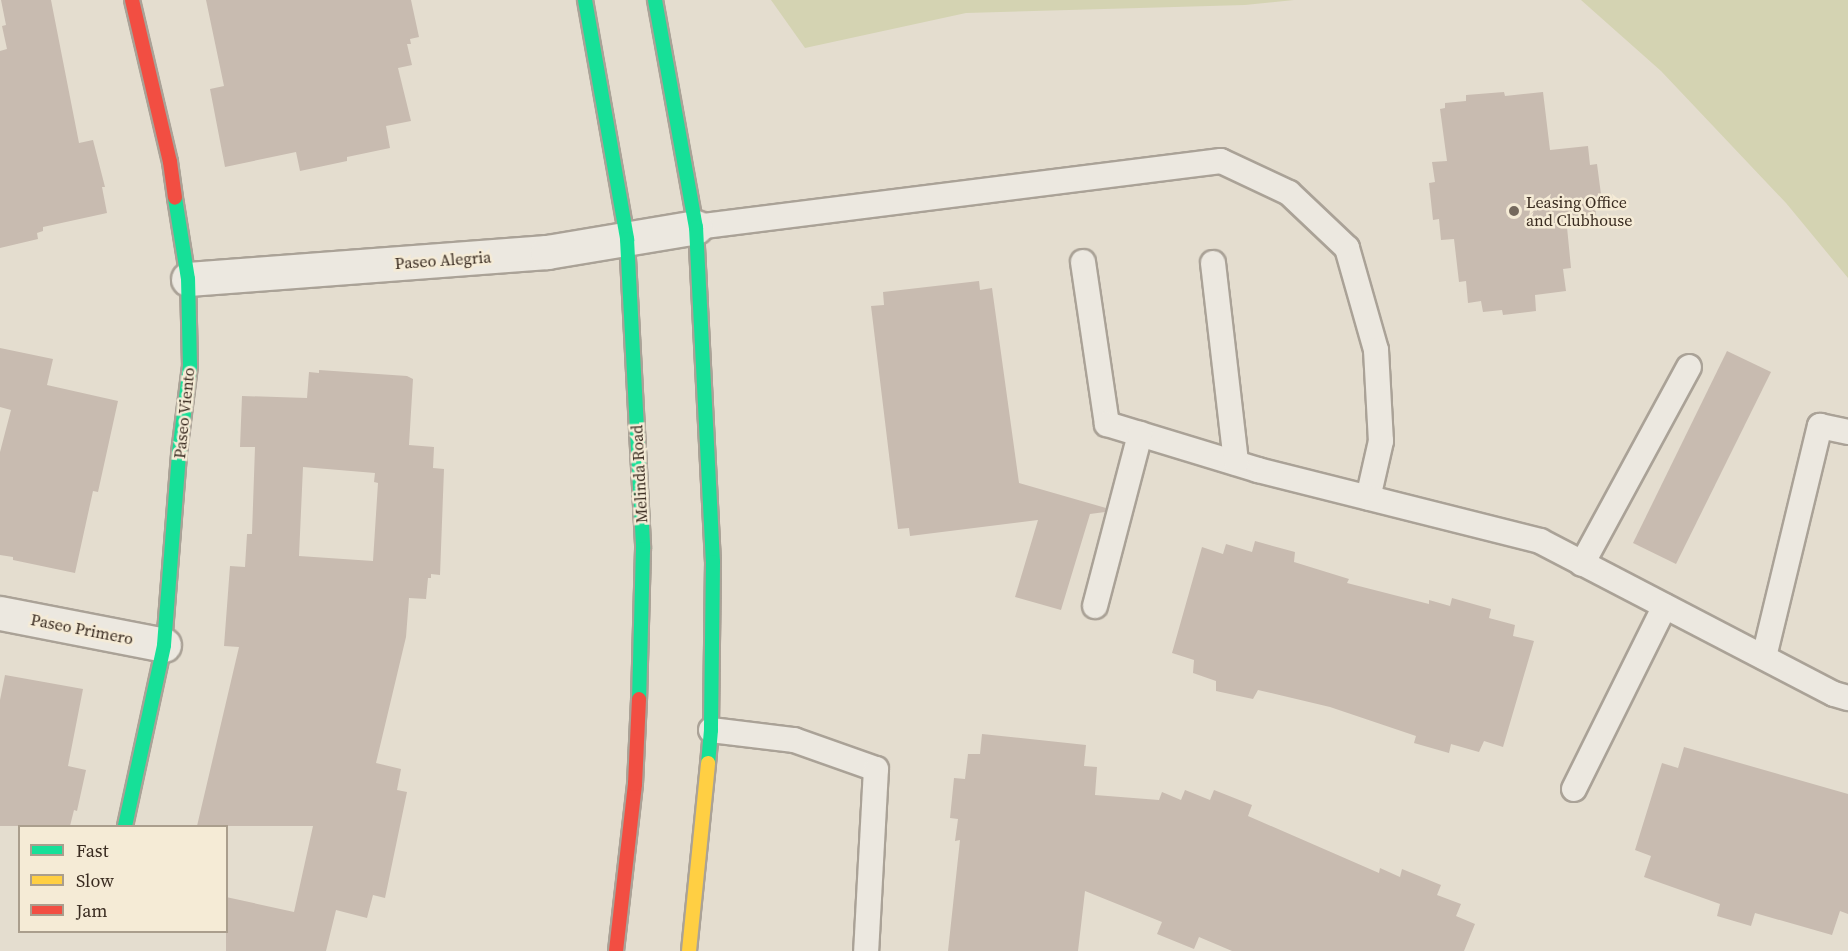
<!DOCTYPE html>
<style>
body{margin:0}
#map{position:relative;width:1848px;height:951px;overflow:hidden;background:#e4ddcf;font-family:"Source Serif 4",serif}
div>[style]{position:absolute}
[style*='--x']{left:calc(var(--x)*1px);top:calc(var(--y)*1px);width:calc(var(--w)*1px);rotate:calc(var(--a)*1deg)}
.green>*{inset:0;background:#d4d3b2}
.building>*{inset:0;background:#c8bbb0}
.roads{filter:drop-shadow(2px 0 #aaa297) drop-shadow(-2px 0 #aaa297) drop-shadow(0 2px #aaa297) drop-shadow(0 -2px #aaa297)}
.lane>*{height:24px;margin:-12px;padding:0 12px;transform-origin:12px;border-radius:12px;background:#ece8e0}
.street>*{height:33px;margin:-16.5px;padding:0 16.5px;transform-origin:16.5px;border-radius:16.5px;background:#ece8e0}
.fast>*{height:14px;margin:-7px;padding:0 7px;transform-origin:7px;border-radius:7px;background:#16e098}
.slow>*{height:14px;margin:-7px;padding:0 7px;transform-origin:7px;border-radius:7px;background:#ffcf43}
.jam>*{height:14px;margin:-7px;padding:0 7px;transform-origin:7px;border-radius:7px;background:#f24e42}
.dots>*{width:16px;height:16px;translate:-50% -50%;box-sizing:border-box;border:3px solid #f5ebd6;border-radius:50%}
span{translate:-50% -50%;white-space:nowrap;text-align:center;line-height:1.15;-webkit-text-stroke:5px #f5ebd6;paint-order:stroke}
.poi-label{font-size:16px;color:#392b20}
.left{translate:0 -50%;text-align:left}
.street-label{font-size:16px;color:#392b20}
.legend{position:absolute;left:18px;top:825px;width:210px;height:108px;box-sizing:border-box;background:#f5ebd6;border:2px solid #aa9e8d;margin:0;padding:8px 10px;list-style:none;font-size:18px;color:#392b20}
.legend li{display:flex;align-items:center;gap:12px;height:30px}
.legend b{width:30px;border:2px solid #aa9e8d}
</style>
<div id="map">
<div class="green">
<div style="clip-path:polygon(771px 0,1294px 0,1245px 5px,966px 13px,805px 48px)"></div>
<div style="clip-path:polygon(1581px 0,1848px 0,1848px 278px,1786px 203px,1661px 71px)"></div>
</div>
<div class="building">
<div style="clip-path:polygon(1px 0,51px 0,79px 143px,93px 140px,105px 187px,102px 187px,107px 213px,43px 227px,43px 231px,37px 233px,38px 239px,0 248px,0 51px,7px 49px,2px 26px,6px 25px)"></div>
<div style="clip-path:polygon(206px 0,411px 0,419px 37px,410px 39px,411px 44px,407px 44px,412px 65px,398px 68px,411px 121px,386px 126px,390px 148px,347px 157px,347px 161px,300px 171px,296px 152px,225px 167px,210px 89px,224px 86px)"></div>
<div style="clip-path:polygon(1504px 92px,1505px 96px,1543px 92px,1550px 150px,1588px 146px,1590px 165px,1597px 164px,1602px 202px,1595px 203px,1597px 224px,1567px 227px,1571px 268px,1563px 269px,1566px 291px,1535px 295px,1536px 311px,1503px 315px,1502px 310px,1483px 312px,1481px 301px,1468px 303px,1466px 281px,1459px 282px,1454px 239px,1441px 240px,1439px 219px,1433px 220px,1429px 183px,1435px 182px,1432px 162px,1447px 161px,1440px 109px,1445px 108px,1445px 103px,1466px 101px,1466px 95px)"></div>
<div style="clip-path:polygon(979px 281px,980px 290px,992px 288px,1019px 483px,1106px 508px,1105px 512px,1090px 514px,1061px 610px,1015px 597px,1038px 520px,910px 536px,909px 528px,898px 529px,871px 306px,884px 305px,883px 292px)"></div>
<div style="clip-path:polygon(0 348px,53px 359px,47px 385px,118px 401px,98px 492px,93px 491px,75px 573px,13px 560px,13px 557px,0 555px,0 452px,11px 410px,0 407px)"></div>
<div style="clip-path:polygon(1727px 351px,1771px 372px,1676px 564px,1633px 543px)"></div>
<div style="clip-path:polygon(evenodd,319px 370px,407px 376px,413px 379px,409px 445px,434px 447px,433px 468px,444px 469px,440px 575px,431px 574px,431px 578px,428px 578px,426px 599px,409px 598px,406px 637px,376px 763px,401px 769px,397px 790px,407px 792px,385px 898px,373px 895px,367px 918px,336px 910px,326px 951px,226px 951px,226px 897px,294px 912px,313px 826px,197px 826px,239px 647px,224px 646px,230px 566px,245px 567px,247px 534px,252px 534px,255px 447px,240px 447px,242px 396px,307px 398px,309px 372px,319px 373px,319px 370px,303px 467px,375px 473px,374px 482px,378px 483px,373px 561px,299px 556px,303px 467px)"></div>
<div style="clip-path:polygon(1255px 541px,1295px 552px,1294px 562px,1349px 579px,1347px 583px,1429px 604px,1429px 600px,1450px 606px,1452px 598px,1491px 609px,1489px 618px,1515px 625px,1513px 636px,1534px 641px,1503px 747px,1484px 741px,1479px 752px,1451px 744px,1449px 753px,1414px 743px,1416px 736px,1330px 707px,1258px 690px,1253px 699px,1216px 691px,1216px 681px,1193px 673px,1194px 660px,1172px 653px,1202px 547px,1223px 554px,1226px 544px,1252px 552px)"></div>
<div style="clip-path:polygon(5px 675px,83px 689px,68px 766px,86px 770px,77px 811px,74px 810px,70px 826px,0 826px,0 700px)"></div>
<div style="clip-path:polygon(982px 734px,1086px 745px,1084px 766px,1097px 767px,1095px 795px,1159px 800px,1162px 792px,1181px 800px,1185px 790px,1210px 800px,1214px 790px,1252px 805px,1248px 816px,1379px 873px,1380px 868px,1400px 877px,1402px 869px,1441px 885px,1437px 895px,1461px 904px,1456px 916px,1475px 924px,1464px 951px,1232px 951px,1199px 937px,1194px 949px,1157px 934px,1162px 922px,1085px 891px,1078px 951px,948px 951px,960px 840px,955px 841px,958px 819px,950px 818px,954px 778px,965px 779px,968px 754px,980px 754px)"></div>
<div style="clip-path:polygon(1684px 747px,1848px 794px,1848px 914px,1840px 911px,1832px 935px,1755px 913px,1751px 926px,1717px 916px,1720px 904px,1644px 877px,1651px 856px,1635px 850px,1662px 763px,1678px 768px)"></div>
</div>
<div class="roads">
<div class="lane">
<div style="--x:696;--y:227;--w:529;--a:-7.17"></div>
<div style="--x:1221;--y:161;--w:75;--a:25.2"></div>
<div style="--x:1289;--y:193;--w:80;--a:43.5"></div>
<div style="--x:1347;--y:248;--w:106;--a:74.1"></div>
<div style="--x:1376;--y:350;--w:91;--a:86.9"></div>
<div style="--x:1381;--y:441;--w:58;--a:102.8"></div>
<div style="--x:1083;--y:262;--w:164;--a:81.6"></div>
<div style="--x:1107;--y:424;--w:158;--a:16.9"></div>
<div style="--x:1258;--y:470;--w:291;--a:14.1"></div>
<div style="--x:1540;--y:541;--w:331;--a:27.5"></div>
<div style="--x:1834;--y:694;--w:15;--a:16"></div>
<div style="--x:1213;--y:263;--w:201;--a:83.4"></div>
<div style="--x:1582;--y:564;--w:224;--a:-61.5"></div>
<div style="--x:1095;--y:606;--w:178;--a:-75.3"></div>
<div style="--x:1764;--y:657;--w:238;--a:-76.4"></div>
<div style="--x:1820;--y:426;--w:29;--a:12"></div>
<div style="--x:711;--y:730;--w:84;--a:6.9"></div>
<div style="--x:794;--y:740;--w:87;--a:19.5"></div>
<div style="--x:876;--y:769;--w:182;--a:93.1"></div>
<div style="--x:1574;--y:789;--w:204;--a:-63.6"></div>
</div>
<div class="street">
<div style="--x:188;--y:279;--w:360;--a:-4.3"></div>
<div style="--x:547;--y:252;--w:151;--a:-9.5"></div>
<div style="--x:0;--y:613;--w:167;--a:11"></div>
</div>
<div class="fast">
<div style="--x:585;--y:0;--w:243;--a:80"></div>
<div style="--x:627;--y:239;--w:310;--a:87"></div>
<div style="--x:643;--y:549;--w:150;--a:91.5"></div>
<div style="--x:655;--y:0;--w:231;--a:79.8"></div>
<div style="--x:696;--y:227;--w:335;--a:87.1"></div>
<div style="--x:713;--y:562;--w:168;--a:90.7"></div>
<div style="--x:711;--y:730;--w:33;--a:95"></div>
<div style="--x:125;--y:826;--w:185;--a:-77.8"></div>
<div style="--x:164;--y:645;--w:193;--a:-85.5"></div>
<div style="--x:179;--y:453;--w:88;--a:-82.8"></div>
<div style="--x:190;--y:366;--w:87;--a:-91.3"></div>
<div style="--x:188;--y:279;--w:82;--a:-99.1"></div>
</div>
<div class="slow">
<div style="--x:689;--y:951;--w:189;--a:-84.2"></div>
</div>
<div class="jam">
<div style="--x:132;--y:0;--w:166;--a:76.8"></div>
<div style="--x:170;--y:162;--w:36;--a:82"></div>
<div style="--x:616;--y:951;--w:168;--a:-83.5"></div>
<div style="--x:635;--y:784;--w:85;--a:-87.3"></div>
</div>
</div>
<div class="dots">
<div style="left:1514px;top:211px;background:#75695d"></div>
</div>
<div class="poi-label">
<span class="left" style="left:1526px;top:211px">Leasing Office<br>and Clubhouse</span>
</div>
<div class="street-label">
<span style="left:443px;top:260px;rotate:-4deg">Paseo Alegria</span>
<span style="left:184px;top:413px;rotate:-84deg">Paseo Viento</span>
<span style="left:639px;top:474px;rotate:-93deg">Melinda Road</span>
<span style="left:82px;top:629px;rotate:11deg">Paseo Primero</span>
</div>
<ul class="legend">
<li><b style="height:8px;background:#16e098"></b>Fast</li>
<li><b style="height:8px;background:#ffcf43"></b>Slow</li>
<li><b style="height:8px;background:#f24e42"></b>Jam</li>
</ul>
</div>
